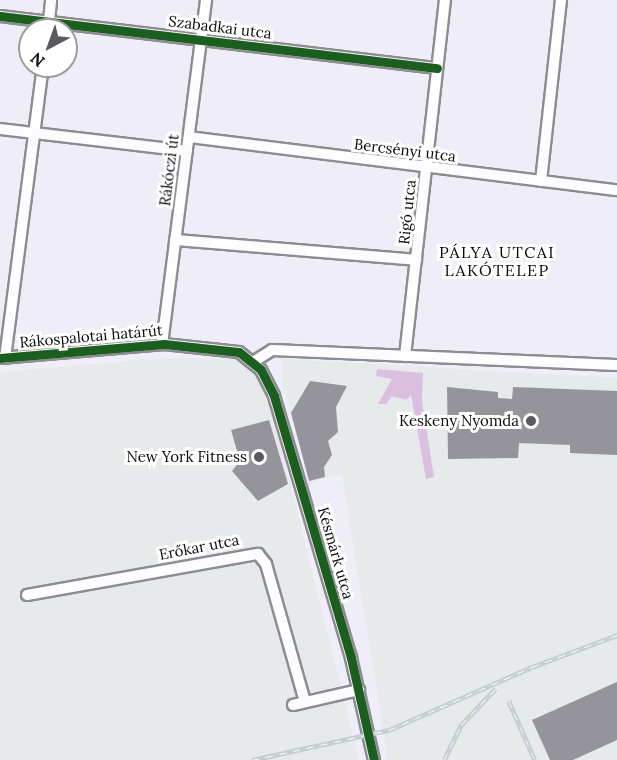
<!DOCTYPE html>
<meta charset="utf-8">
<style>
body{margin:0}
#map{position:relative;width:617px;height:760px;overflow:hidden;background:#efedf8;font-family:Lora,serif}
div>[style]{position:absolute}
[style*='--x']{left:calc(var(--x)*1px);top:calc(var(--y)*1px);width:calc(var(--w)*1px);rotate:calc(var(--a)*1deg)}
.industrial>*{inset:0;background:#e6eaeb}
.forest>*{inset:0;background:#dbbfe1}
.building>*{inset:0;background:#95949a}
.roads{filter:drop-shadow(2px 0 #8d8c91) drop-shadow(-2px 0 #8d8c91) drop-shadow(0 2px #8d8c91) drop-shadow(0 -2px #8d8c91)}
.minor>*{height:10px;margin:-5px;padding:0 5px;transform-origin:5px;border-radius:5px;background:#fdfcfe}
.rail>*{height:4.5px;margin-top:-2.25px;transform-origin:0;background:repeating-linear-gradient(90deg,#fff 0 7px,#c4ced3 0 14px);box-sizing:border-box;border-block:2px solid #c4ced3}
.cycleway>*{height:9px;margin:-4.5px;padding:0 4.5px;transform-origin:4.5px;border-radius:4.5px;background:#1b5e20}
.dots>*{width:16px;height:16px;translate:-50% -50%;box-sizing:border-box;border:3px solid #fff;border-radius:50%}
span{translate:-50% -50%;white-space:nowrap;text-align:center;line-height:1.15;-webkit-text-stroke:6px #fff;paint-order:stroke}
.street-label{font-size:15px;color:#0a0a0a}
.poi-label{font-size:15px;color:#0a0a0a}
.right{translate:-100% -50%;text-align:right}
.neighbourhood-label{font-size:16px;color:#0a0a0a;letter-spacing:1.5px}
.north{position:absolute;left:18px;top:18px;width:60px;height:60px;box-sizing:border-box;background:#fff;border:2px solid #9d9d9d;border-radius:50%;rotate:221deg;font-size:16px;font-weight:700;line-height:24px;text-align:center;color:#0a0a0a}
.north::after{content:'';display:block;margin:auto;width:21px;height:27px;background:#5a595d;clip-path:polygon(50% 0,100% 100%,50% 72%,0 100%)}
</style>
<div id="map">
<div class="industrial">
<div style="clip-path:polygon(162px 358px,237px 359px,260px 380px,269px 400px,359px 760px,0 760px,0 372px)"></div>
<div style="clip-path:polygon(282px 359px,617px 378px,617px 760px,388px 760px,342px 474px,310px 482px,282px 383px)"></div>
</div>
<div class="forest">
<div style="clip-path:polygon(377px 369px,423px 373px,422px 401px,434px 477px,426px 479px,411px 395px,406px 400px,392px 396px,386px 404px,378px 404px,392px 379px,376px 376px)"></div>
</div>
<div class="building">
<div style="clip-path:polygon(310px 381px,347px 386px,336px 407px,338px 432px,328px 441px,332px 455px,324px 467px,325px 477px,309px 481px,291px 413px)"></div>
<div style="clip-path:polygon(447px 387px,498px 392px,498px 398px,512px 399px,513px 387px,617px 391px,617px 455px,570px 453px,570px 445px,519px 443px,518px 458px,448px 459px)"></div>
<div style="clip-path:polygon(269px 420px,288px 484px,258px 501px,232px 471px,240px 461px,231px 430px)"></div>
<div style="clip-path:polygon(617px 682px,617px 740px,573px 760px,550px 760px,532px 720px)"></div>
</div>
<div class="roads">
<div class="minor">
<div style="--x:0;--y:16;--w:440;--a:6.8"></div>
<div style="--x:48;--y:30;--w:30;--a:-84"></div>
<div style="--x:0;--y:129;--w:188;--a:6.7"></div>
<div style="--x:189;--y:137;--w:431;--a:7.1"></div>
<div style="--x:541;--y:181;--w:182;--a:-83.7"></div>
<div style="--x:175;--y:240;--w:242;--a:4.7"></div>
<div style="--x:162;--y:344;--w:347;--a:-82.7"></div>
<div style="--x:405;--y:356;--w:358;--a:-83.6"></div>
<div style="--x:0;--y:358;--w:165;--a:-4.9"></div>
<div style="--x:164;--y:344;--w:75;--a:6.1"></div>
<div style="--x:239;--y:352;--w:28;--a:39"></div>
<div style="--x:261;--y:370;--w:29;--a:63"></div>
<div style="--x:274;--y:396;--w:273;--a:73.6"></div>
<div style="--x:351;--y:658;--w:105;--a:77.3"></div>
<div style="--x:5;--y:358;--w:294;--a:-82.6"></div>
<div style="--x:253;--y:362;--w:22;--a:-32"></div>
<div style="--x:272;--y:350;--w:345;--a:2.5"></div>
<div style="--x:27;--y:595;--w:235;--a:-10.1"></div>
<div style="--x:258;--y:554;--w:13;--a:51"></div>
<div style="--x:266;--y:564;--w:143;--a:74.2"></div>
<div style="--x:293;--y:705;--w:68;--a:-12.8"></div>
</div>
</div>
<div class="rail">
<div style="--x:509;--y:701;--w:64;--a:66.2"></div>
<div style="--x:252;--y:760;--w:140;--a:-12.4"></div>
<div style="--x:389;--y:730;--w:156;--a:-23.8"></div>
<div style="--x:532;--y:667;--w:91;--a:-20.6"></div>
<div style="--x:444;--y:760;--w:39;--a:-64"></div>
<div style="--x:461;--y:725;--w:50;--a:-46.6"></div>
</div>
<div class="cycleway">
<div style="--x:0;--y:16;--w:440;--a:6.8"></div>
<div style="--x:0;--y:358;--w:165;--a:-4.9"></div>
<div style="--x:164;--y:344;--w:75;--a:6.1"></div>
<div style="--x:239;--y:352;--w:28;--a:39"></div>
<div style="--x:261;--y:370;--w:29;--a:63"></div>
<div style="--x:274;--y:396;--w:273;--a:73.6"></div>
<div style="--x:351;--y:658;--w:105;--a:77.3"></div>
</div>
<div class="dots">
<div style="left:531px;top:421px;background:#5a595d"></div>
<div style="left:259px;top:457px;background:#5a595d"></div>
</div>
<div class="street-label">
<span style="left:220px;top:27px;rotate:7deg">Szabadkai utca</span>
<span style="left:405px;top:150px;rotate:7deg">Bercsényi utca</span>
<span style="left:169px;top:170px;rotate:-83deg">Rákóczi út</span>
<span style="left:407px;top:212px;rotate:-84deg">Rigó utca</span>
<span style="left:91px;top:336px;rotate:-5deg">Rákospalotai határút</span>
<span style="left:199px;top:547px;rotate:-11deg">Erőkar utca</span>
<span style="left:336px;top:553px;rotate:74deg">Késmárk utca</span>
</div>
<div class="poi-label">
<span class="right" style="left:519px;top:421px">Keskeny Nyomda</span>
<span class="right" style="left:247px;top:457px">New York Fitness</span>
</div>
<div class="neighbourhood-label">
<span style="left:497px;top:261px">PÁLYA UTCAI<br>LAKÓTELEP</span>
</div>
<div class="north">N</div>
</div>
